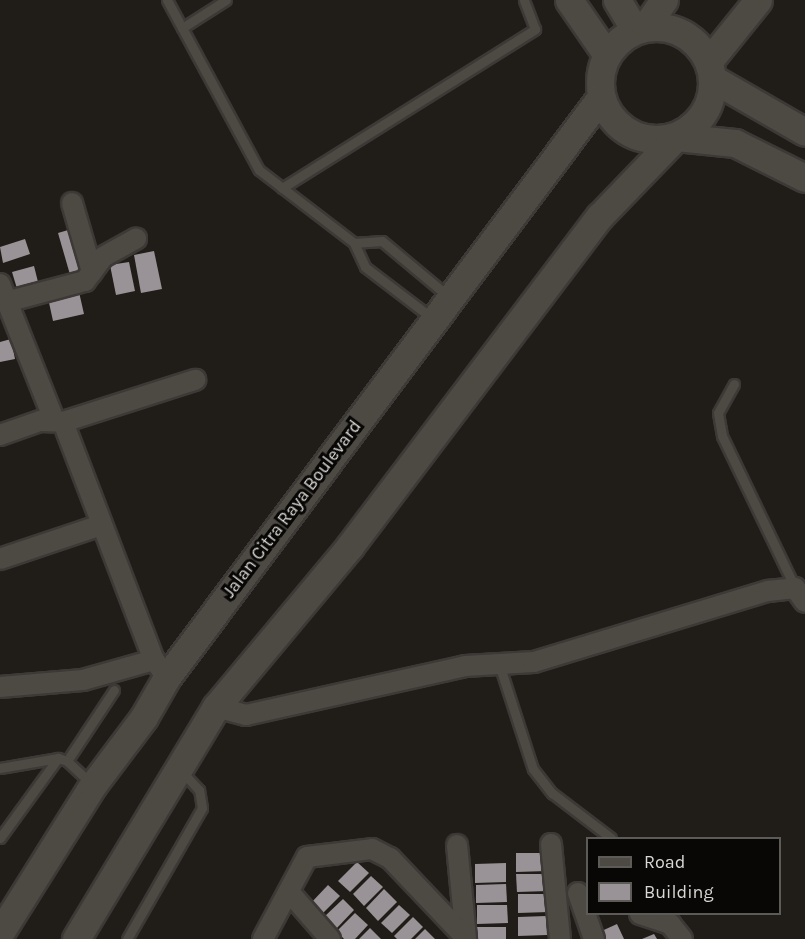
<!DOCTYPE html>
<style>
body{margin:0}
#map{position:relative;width:805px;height:939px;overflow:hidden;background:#201d18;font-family:Karla,sans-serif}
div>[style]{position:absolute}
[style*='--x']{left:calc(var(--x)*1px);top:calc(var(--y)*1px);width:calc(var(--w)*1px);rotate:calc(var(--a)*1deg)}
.building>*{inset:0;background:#999397}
.roads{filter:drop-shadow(2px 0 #3c3936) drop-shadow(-2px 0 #3c3936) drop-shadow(0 2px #3c3936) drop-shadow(0 -2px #3c3936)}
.lane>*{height:9px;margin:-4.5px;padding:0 4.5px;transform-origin:4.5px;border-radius:4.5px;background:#4d4a44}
.street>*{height:20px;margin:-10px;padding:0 10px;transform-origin:10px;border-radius:10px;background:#4d4a44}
.secondary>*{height:27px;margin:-13.5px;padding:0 13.5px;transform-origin:13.5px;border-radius:13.5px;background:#4d4a44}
.secondary>.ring{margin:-13.5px;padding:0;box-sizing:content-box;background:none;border:27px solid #4d4a44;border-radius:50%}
span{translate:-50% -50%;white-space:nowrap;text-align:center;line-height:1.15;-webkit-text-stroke:6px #080706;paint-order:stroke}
.street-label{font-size:18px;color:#dad8d4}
.legend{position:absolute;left:586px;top:837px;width:195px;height:78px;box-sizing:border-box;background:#080706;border:2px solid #5c5b58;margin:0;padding:8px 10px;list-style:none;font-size:18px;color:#dad8d4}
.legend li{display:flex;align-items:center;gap:12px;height:30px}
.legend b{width:30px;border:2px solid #5c5b58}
</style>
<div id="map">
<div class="building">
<div style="clip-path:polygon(75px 228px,88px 273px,71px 278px,58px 233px)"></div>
<div style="clip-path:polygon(25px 239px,30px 254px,3px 263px,0 247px)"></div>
<div style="clip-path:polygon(154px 251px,162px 289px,141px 293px,134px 255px)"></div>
<div style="clip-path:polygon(129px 262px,135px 291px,116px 295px,110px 265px)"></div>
<div style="clip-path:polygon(34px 266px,39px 286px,18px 292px,12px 272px)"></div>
<div style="clip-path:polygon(79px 292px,84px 314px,53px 321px,48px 298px)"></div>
<div style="clip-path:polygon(11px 339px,15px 359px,0 362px,0 342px)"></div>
<div style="clip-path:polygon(516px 853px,547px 853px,547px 871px,516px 872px)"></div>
<div style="clip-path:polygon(357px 862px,369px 873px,350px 892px,338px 881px)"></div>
<div style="clip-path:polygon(506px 863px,506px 882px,475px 883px,475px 864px)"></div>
<div style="clip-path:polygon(516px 874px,547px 874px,548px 891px,517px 892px)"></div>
<div style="clip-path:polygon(371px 876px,383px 887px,364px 906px,353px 894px)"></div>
<div style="clip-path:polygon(506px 884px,507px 902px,476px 903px,476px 885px)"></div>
<div style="clip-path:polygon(328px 885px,340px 896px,321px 915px,310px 904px)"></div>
<div style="clip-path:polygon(384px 889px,397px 902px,378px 921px,366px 908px)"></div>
<div style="clip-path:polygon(518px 894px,548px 894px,549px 912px,518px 913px)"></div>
<div style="clip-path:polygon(343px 899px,354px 910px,336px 929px,324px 917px)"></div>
<div style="clip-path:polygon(399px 905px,410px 915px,392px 933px,381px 923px)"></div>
<div style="clip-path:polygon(477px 905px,507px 905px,508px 923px,477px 924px)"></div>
<div style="clip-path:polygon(355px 913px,368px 925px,355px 939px,344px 939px,337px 931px)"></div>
<div style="clip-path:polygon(546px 916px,547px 935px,518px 936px,518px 917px)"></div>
<div style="clip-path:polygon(413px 917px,423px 927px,411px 939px,397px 939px,394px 936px)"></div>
<div style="clip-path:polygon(617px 924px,624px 939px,597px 939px,595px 934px)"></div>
<div style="clip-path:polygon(477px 927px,506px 927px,506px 939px,477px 939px)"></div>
<div style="clip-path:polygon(370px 928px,381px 939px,359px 939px)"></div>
<div style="clip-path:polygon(425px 929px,435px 939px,415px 939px)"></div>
<div style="clip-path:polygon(654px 934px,657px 939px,642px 939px)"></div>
</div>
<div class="roads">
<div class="lane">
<div style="--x:167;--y:0;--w:193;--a:61.6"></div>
<div style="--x:259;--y:170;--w:120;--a:37.5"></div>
<div style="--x:354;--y:243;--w:26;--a:65"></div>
<div style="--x:365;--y:267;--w:84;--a:37.3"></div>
<div style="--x:182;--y:28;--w:52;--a:-32.5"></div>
<div style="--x:282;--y:188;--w:299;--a:-32.1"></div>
<div style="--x:535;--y:29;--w:31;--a:-111"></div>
<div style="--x:354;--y:243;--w:28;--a:-4"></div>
<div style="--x:382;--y:241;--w:87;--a:39.9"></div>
<div style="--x:734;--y:384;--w:33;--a:119"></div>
<div style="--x:718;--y:413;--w:23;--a:80"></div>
<div style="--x:722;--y:436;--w:169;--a:64.3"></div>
<div style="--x:499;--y:664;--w:110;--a:72.1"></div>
<div style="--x:533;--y:769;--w:31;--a:52"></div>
<div style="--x:552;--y:793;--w:74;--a:37.3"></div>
<div style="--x:67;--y:761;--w:85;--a:-56.5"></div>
<div style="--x:0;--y:768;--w:59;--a:-9.8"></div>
<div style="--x:58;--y:758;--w:9;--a:18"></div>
<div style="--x:67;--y:761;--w:34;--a:43"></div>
<div style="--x:0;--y:838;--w:99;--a:-54.1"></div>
<div style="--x:127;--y:939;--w:151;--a:-60.2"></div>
<div style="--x:202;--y:808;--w:18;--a:-99"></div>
<div style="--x:199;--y:790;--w:26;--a:-133"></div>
</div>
<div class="street">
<div style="--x:72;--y:203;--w:72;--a:73.8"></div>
<div style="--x:0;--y:284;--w:146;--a:68.3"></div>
<div style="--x:6;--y:302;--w:82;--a:-14.9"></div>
<div style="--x:85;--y:281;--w:30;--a:-53"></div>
<div style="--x:103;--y:257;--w:38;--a:-29"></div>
<div style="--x:63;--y:422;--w:255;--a:69.1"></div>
<div style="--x:154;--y:660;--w:21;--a:53"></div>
<div style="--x:0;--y:435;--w:42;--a:-19.3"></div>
<div style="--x:40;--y:421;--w:23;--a:2"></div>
<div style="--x:63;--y:422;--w:139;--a:-17.7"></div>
<div style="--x:0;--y:559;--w:107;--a:-18.6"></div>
<div style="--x:0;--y:687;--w:83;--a:-4.8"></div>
<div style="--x:83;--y:680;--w:74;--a:-15.7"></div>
<div style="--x:216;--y:707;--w:31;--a:15"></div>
<div style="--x:246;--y:715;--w:224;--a:-12.6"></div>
<div style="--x:465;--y:666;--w:69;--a:-3.3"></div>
<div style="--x:534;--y:662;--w:245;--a:-16.9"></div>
<div style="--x:768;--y:591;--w:27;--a:-6"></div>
<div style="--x:795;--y:588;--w:17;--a:54"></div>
<div style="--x:551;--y:844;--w:95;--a:84.6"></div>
<div style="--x:457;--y:845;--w:94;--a:84.5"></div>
<div style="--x:290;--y:893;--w:61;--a:49"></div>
<div style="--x:578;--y:893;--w:49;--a:70.8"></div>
<div style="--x:640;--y:914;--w:32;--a:18"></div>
<div style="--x:670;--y:924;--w:19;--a:51"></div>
<div style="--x:263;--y:939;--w:93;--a:-61.8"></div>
<div style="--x:307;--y:857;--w:65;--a:-7"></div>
<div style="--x:372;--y:849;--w:20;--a:27"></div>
<div style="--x:390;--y:858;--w:109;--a:46.5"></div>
</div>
<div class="secondary">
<div style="--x:569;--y:0;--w:67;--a:55.4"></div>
<div style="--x:617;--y:0;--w:35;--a:59"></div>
<div class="ring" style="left:600px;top:27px;width:85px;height:85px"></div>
<div style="--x:645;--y:27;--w:33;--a:-55"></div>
<div style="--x:709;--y:61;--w:78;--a:-51.2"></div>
<div style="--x:713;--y:79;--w:106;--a:29.9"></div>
<div style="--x:0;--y:933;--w:175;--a:-57.9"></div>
<div style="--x:93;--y:785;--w:85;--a:-53.1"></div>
<div style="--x:144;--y:717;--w:46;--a:-60.1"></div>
<div style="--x:167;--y:677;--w:724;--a:-53.19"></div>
<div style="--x:76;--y:939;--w:271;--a:-58.9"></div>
<div style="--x:216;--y:707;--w:209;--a:-50.2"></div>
<div style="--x:350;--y:546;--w:413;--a:-52.9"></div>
<div style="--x:599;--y:217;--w:111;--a:-46.1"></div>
<div style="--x:676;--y:137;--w:59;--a:5.8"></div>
<div style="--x:735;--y:143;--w:78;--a:26.6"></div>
</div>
</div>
<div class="street-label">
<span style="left:292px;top:509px;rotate:-53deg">Jalan Citra Raya Boulevard</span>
</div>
<ul class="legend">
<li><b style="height:8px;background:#4d4a44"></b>Road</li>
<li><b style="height:16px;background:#999397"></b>Building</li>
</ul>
</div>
